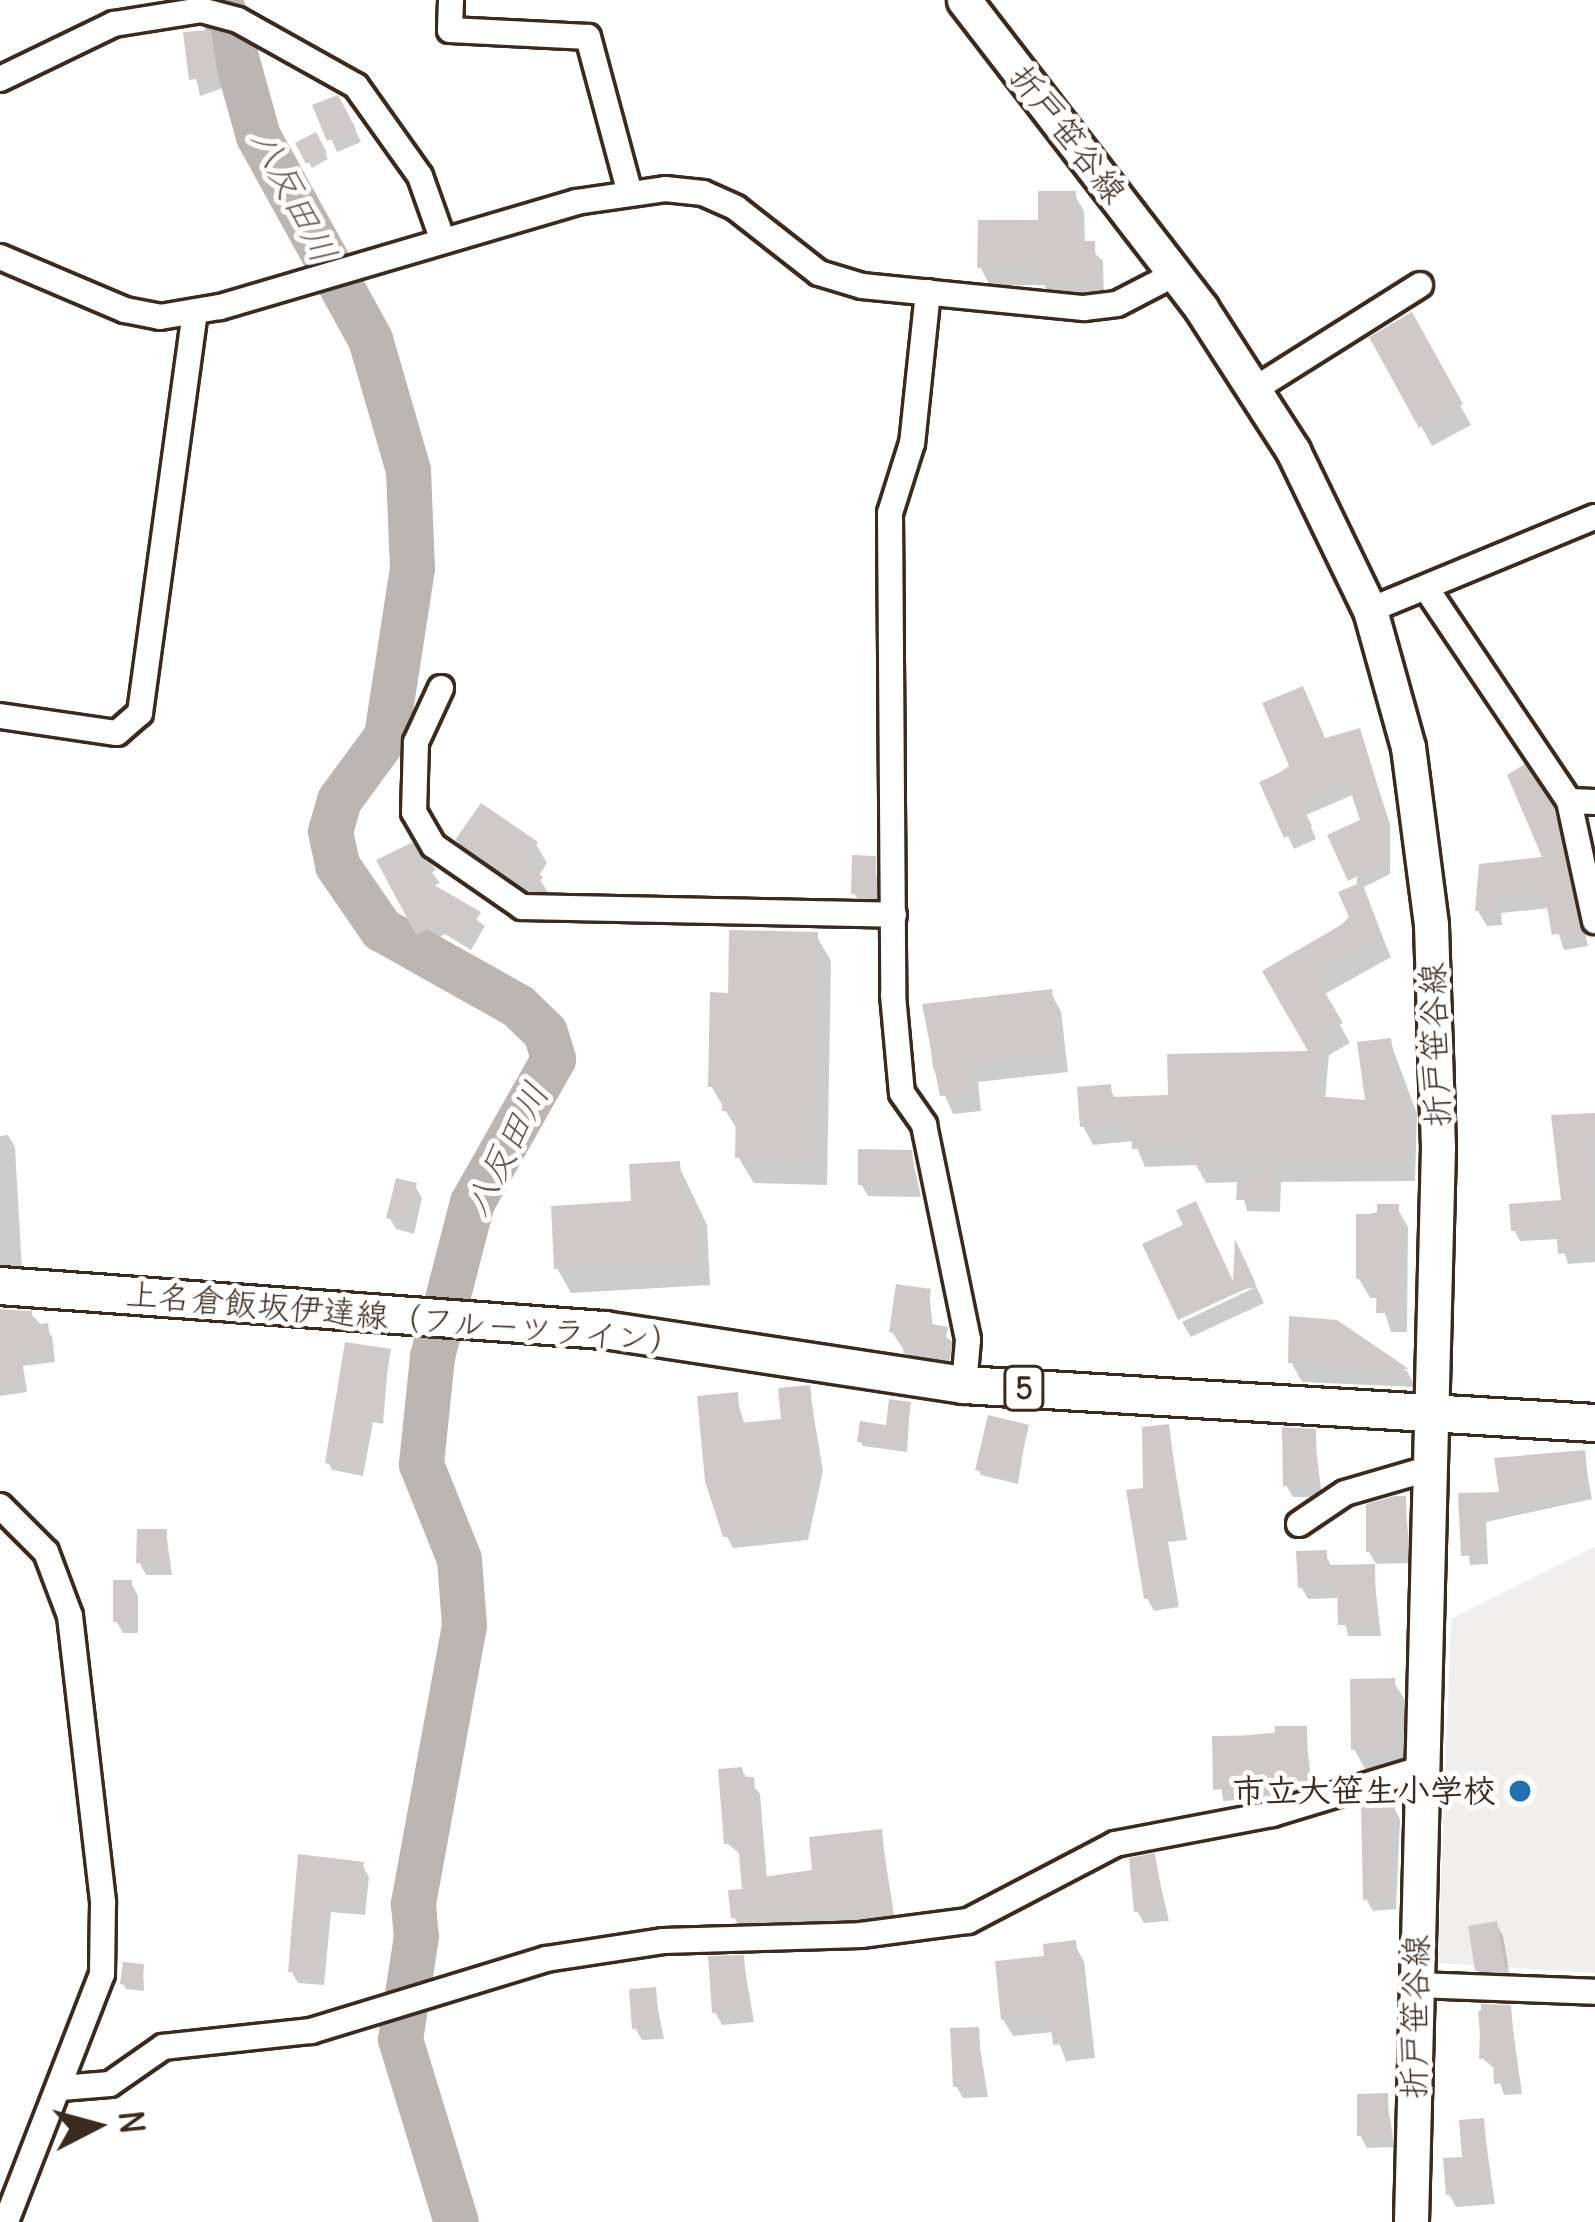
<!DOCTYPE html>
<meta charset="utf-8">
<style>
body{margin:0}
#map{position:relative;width:1595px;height:2222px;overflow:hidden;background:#fff;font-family:Delius,"Klee One",sans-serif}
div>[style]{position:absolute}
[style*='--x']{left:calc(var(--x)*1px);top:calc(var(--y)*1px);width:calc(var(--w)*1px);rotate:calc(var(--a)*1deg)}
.built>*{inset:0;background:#f1efee}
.shadow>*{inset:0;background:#0003}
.river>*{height:45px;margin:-22.5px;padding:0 22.5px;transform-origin:22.5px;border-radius:22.5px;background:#bcb6b3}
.building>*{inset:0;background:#cfcac7}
.roads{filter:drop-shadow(3px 0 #3b2a1e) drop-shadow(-3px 0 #3b2a1e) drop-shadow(0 3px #3b2a1e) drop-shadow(0 -3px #3b2a1e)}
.street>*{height:24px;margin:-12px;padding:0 12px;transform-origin:12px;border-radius:12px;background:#fff}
.secondary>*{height:33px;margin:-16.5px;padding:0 16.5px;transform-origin:16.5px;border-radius:16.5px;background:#fff}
.primary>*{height:36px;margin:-18px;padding:0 18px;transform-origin:18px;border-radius:18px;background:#fff}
.dots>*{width:33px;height:33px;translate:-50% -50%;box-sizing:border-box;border:6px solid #fff;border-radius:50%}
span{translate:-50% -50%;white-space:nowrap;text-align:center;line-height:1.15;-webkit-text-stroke:10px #fff;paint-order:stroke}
.shield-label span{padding:3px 9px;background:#fff;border:3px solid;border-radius:9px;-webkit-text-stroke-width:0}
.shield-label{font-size:30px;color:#3b2a1e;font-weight:700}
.street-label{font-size:33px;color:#3b2a1e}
.poi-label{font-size:33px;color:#3b2a1e;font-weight:700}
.right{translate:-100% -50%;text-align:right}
.water-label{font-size:36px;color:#685b52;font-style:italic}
.north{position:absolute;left:36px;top:2066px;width:120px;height:120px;-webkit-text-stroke:9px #fff;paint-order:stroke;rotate:84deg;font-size:33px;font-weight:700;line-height:48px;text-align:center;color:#3b2a1e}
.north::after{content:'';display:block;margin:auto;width:42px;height:54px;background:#3b2a1e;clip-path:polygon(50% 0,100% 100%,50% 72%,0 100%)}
</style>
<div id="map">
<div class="built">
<div style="clip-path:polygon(1595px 1547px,1595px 1973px,1438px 1963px,1451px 1619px)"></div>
</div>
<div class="shadow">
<div style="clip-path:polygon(186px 33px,209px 33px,223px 88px,200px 96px)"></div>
<div style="clip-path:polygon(342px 102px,361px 142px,337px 152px,317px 107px)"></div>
<div style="clip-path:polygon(315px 136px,328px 159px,312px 168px,299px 145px)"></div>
<div style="clip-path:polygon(1074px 194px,1084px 211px,1085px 244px,1103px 261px,1104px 299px,1053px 300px,1044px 285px,990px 285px,980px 267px)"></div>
<div style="clip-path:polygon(1411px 316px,1471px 425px,1432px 446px,1373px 338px)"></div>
<div style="clip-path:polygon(1359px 731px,1390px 824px,1390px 874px,1362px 888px,1391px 957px,1323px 995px,1350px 1043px,1329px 1055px,1325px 1099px,1368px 1103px,1390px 1041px,1417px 1114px,1415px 1181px,1281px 1182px,1280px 1212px,1247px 1211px,1240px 1182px,1206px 1183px,1196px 1165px,1145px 1167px,1134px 1141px,1093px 1145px,1083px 1126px,1109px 1087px,1116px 1100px,1171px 1098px,1313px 1054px,1266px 972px,1353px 918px,1363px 822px,1355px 794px,1306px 815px,1316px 839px,1294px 849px,1263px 784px,1325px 741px)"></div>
<div style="clip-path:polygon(1551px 809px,1561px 827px,1588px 946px,1564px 950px,1550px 908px,1501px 913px,1502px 925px,1487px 926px,1478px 911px,1481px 866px,1546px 860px)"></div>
<div style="clip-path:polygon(458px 841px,536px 844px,547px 863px,538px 877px,552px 898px,545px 908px,470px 860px)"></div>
<div style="clip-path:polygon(412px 846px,440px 883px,432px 887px,485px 926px,471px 950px,445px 934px,425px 945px,380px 861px)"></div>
<div style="clip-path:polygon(874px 859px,881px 906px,861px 905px,854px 893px)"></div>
<div style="clip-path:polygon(816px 935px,831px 961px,827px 1185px,754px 1183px,738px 1157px,739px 1133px,711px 1086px,731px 996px)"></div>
<div style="clip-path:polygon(1050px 992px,1061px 1011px,1068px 1072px,978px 1082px,981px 1111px,953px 1114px,933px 1068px,926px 1007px)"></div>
<div style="clip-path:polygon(1595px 1116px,1595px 1262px,1568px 1264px,1560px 1239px,1520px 1241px,1514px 1230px,1564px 1203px)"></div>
<div style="clip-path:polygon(8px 1135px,15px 1147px,22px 1270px,0 1270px,0 1136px)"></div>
<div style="clip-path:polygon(911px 1153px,921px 1197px,868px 1196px,861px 1184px)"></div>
<div style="clip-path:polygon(678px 1164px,707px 1225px,710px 1285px,571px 1293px,557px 1268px)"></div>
<div style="clip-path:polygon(415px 1186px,422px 1198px,414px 1234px,396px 1229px,389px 1217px)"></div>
<div style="clip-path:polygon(1397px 1208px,1408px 1227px,1407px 1332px,1391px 1332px,1380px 1298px,1370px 1298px,1359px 1279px,1359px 1216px)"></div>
<div style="clip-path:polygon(1244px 1261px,1264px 1303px,1191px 1337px,1182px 1322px,1254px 1288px,1236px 1290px)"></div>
<div style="clip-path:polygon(929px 1292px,933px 1328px,953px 1342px,948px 1370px,913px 1364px,892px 1332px)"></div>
<div style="clip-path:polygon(0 1310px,31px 1314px,52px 1336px,55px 1362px,23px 1366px,27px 1392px,0 1396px)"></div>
<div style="clip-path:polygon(1336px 1323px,1407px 1371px,1416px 1387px,1302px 1382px,1291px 1362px)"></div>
<div style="clip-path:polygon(389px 1352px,383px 1424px,373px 1422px,363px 1476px,332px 1470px,328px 1462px)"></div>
<div style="clip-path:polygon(809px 1388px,823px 1471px,808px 1540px,733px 1548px,726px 1535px,736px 1395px,745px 1426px,784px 1422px)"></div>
<div style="clip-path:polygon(910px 1405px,907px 1452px,863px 1446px,860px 1441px,889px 1428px)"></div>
<div style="clip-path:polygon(1027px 1427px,1018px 1484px,981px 1475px,978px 1470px)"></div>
<div style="clip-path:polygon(1168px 1427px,1187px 1540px,1168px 1542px,1179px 1607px,1154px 1611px,1147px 1598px,1146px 1490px)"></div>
<div style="clip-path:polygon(1314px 1432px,1322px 1497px,1293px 1497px,1286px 1485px)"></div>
<div style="clip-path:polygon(1583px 1453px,1592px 1499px,1486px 1522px,1488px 1564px,1470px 1565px,1461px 1496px,1502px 1494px)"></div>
<div style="clip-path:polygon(1404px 1499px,1412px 1563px,1376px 1564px,1369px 1552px)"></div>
<div style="clip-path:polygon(166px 1532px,172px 1575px,146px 1575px,139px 1562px)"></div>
<div style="clip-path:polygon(1325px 1553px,1332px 1568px,1373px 1567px,1381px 1636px,1348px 1636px,1340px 1598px,1308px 1599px,1301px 1587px)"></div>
<div style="clip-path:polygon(131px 1583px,138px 1596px,138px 1633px,123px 1633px,116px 1621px)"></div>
<div style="clip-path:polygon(1393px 1681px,1405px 1700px,1406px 1768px,1365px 1769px,1354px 1749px)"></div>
<div style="clip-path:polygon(1305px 1729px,1313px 1795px,1223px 1801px,1215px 1739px)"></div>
<div style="clip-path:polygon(741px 1770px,760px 1794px,767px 1879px,815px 1873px,881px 1832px,896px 1927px,742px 1931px,734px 1917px,746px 1891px,742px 1856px,727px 1843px)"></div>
<div style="clip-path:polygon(1393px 1806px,1400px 1819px,1396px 1909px,1373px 1911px,1366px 1899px)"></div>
<div style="clip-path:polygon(1154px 1856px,1169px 1921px,1144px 1923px,1137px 1911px)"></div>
<div style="clip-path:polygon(300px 1858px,362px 1865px,369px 1877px,365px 1915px,331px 1912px,324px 1985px,298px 1983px,291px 1971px)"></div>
<div style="clip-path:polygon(1496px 1924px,1503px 1936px,1511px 1983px,1485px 1982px,1478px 1970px)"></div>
<div style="clip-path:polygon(1074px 1944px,1084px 1961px,1095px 2058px,1066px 2061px,1055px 2032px,1013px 2036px,1003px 2019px,1047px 1959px)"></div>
<div style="clip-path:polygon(743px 1958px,754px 2022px,722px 2025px,715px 2012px)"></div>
<div style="clip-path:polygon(143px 1967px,144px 1991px,126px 1989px,123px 1984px)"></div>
<div style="clip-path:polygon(654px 1990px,664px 2039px,642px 2040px,635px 2028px)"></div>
<div style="clip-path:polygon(1510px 2008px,1522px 2094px,1504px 2095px,1496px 2070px,1482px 2058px,1478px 2011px)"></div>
<div style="clip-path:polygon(977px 2030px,988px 2097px,963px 2098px,956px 2086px)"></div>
<div style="clip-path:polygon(1386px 2096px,1395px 2147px,1367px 2148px,1360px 2135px)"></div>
<div style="clip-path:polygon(1483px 2121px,1495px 2204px,1456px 2207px,1449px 2194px)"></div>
</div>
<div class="river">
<div style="--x:220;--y:0;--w:141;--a:74.4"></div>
<div style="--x:258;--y:136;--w:232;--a:61.1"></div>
<div style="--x:370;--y:339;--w:136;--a:73.8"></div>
<div style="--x:408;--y:470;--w:98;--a:87.7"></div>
<div style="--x:412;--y:568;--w:170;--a:98.8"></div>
<div style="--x:386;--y:736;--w:79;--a:126.3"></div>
<div style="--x:339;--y:800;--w:32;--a:106"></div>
<div style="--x:330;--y:831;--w:35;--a:78"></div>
<div style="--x:337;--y:865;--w:78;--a:55.5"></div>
<div style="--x:381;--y:929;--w:157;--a:29.3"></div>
<div style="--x:518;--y:1006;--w:37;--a:44"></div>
<div style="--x:545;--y:1032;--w:28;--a:73"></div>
<div style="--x:553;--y:1059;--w:164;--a:119.5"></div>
<div style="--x:472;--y:1202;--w:160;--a:104.5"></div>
<div style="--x:432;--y:1357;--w:108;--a:95.9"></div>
<div style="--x:421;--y:1464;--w:102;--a:68.2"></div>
<div style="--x:459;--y:1559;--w:66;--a:85.7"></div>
<div style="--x:464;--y:1625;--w:284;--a:100.4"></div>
<div style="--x:413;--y:1904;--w:32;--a:85"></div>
<div style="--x:416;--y:1936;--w:104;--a:98.8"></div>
<div style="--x:400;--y:2039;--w:191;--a:73"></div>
</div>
<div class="building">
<div style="clip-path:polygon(211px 30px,218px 76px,189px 80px,183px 32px)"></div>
<div style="clip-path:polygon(338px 95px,356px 129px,327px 141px,312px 105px)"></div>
<div style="clip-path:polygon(316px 132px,327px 153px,306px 164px,295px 143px)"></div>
<div style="clip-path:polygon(1038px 191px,1076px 191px,1077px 241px,1095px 241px,1096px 282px,1040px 283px,1039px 268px,977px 268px,978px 220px,1038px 220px)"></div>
<div style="clip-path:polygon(1412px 312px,1463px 404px,1419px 428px,1369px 337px)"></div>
<div style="clip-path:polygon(1303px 686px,1325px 738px,1360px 728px,1385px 810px,1385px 861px,1348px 881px,1327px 835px,1360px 820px,1348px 783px,1301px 803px,1312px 826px,1284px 838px,1259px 782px,1290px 768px,1262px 703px)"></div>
<div style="clip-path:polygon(1525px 764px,1554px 808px,1581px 930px,1552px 935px,1544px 892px,1494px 897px,1495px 910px,1475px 911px,1479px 864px,1542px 857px,1507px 775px)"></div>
<div style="clip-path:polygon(481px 803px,538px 842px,523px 863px,543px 877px,533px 891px,455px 840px)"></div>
<div style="clip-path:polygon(413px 842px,436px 870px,422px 878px,481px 912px,465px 940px,438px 924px,416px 935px,376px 860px)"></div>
<div style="clip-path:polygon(852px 855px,876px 856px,876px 895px,851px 894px)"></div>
<div style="clip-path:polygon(1362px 882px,1383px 938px,1315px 976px,1343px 1023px,1320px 1036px,1315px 1096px,1365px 1100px,1357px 1042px,1391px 1038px,1398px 1092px,1408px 1093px,1406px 1163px,1193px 1165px,1192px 1147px,1132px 1149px,1130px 1123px,1080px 1127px,1077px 1087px,1111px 1084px,1112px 1097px,1168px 1095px,1167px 1054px,1308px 1051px,1262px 971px,1341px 925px,1349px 917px,1338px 892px)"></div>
<div style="clip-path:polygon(729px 930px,818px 932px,813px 1159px,735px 1158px,736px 1111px,722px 1111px,723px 1087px,708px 1087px,710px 992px,728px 993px)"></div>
<div style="clip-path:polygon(1052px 989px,1059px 1054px,969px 1064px,973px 1093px,940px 1096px,922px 1004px)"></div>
<div style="clip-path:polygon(1595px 1113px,1595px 1137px,1588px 1137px,1595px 1251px,1558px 1254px,1556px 1229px,1511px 1231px,1509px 1204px,1561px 1200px,1551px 1115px)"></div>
<div style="clip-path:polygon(858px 1149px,912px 1150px,916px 1186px,858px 1185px)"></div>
<div style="clip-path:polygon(680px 1161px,682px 1199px,695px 1198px,698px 1261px,554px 1269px,551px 1206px,631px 1201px,629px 1164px)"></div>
<div style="clip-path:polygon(1276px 1164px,1275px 1201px,1236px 1200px,1237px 1182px)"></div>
<div style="clip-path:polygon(396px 1178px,417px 1183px,407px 1223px,386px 1218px)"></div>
<div style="clip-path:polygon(1196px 1201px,1233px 1281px,1235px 1239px,1256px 1284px,1178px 1320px,1142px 1244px,1183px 1225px,1176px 1210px)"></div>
<div style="clip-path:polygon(1377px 1204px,1399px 1204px,1398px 1313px,1376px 1313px,1377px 1280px,1356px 1279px,1356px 1214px,1377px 1214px)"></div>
<div style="clip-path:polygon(896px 1284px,931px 1289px,926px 1323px,948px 1327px,942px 1359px,903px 1353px,906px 1335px,889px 1332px)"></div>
<div style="clip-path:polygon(0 1309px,32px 1311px,32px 1325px,48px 1323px,52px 1352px,20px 1356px,23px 1382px,0 1385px)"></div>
<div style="clip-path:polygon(1289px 1316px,1337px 1320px,1409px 1369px,1288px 1363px)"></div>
<div style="clip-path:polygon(345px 1342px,391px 1349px,380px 1417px,370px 1415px,359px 1470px,325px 1463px)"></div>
<div style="clip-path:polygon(810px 1385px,818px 1457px,802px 1529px,723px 1537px,705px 1481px,697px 1396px,738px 1392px,740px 1423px,781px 1419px,778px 1388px)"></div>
<div style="clip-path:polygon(889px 1399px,911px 1402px,905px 1448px,857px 1442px,860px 1421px,886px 1425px)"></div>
<div style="clip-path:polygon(988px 1415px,1029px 1425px,1016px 1480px,975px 1470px)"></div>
<div style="clip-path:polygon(1169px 1424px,1182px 1528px,1163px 1530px,1174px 1595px,1144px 1599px,1126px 1490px,1143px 1488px,1142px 1427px)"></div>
<div style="clip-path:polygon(1282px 1427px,1316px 1429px,1317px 1485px,1283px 1486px)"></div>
<div style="clip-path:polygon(1585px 1450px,1589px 1489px,1482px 1512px,1484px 1555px,1461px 1556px,1458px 1493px,1499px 1492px,1494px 1458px)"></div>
<div style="clip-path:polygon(1395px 1496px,1406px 1496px,1407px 1552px,1366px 1552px,1366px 1504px)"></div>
<div style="clip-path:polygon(137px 1529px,167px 1529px,167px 1564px,136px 1563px)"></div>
<div style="clip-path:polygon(1327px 1550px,1327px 1565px,1375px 1564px,1376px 1625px,1338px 1625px,1337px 1586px,1298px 1588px,1296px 1551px)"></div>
<div style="clip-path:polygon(113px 1580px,132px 1580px,133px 1622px,113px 1622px)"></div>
<div style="clip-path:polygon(1395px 1678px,1396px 1749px,1351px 1750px,1350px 1679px)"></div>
<div style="clip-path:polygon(1275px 1726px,1307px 1726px,1308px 1783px,1213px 1790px,1212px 1736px,1275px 1735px)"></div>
<div style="clip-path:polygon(742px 1767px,744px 1777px,754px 1777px,762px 1877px,812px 1870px,809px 1837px,882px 1829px,890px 1914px,731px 1918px,728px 1890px,742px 1889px,738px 1843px,724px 1844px,718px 1769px)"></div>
<div style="clip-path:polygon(1395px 1803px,1391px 1897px,1363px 1900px,1361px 1805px)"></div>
<div style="clip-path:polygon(1155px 1853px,1164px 1909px,1134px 1912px,1129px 1858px)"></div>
<div style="clip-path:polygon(298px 1854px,364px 1862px,360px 1904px,326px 1902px,319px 1975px,288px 1972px)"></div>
<div style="clip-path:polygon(1497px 1921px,1506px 1972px,1475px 1971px,1468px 1926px)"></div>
<div style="clip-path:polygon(1076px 1940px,1087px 2042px,1053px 2045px,1050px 2015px,1001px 2020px,995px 1961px,1044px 1956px,1043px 1944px)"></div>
<div style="clip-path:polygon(744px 1955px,748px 2010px,712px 2013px,708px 1956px)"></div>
<div style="clip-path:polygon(123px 1962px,144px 1964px,142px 1987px,120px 1984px)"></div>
<div style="clip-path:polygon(656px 1987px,659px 2027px,632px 2029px,629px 1989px)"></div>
<div style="clip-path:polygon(1481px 2004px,1511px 2005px,1517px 2082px,1494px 2084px,1493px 2058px,1479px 2059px)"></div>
<div style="clip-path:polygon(979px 2027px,982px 2085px,953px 2087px,950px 2028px)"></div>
<div style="clip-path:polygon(1388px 2093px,1389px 2135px,1357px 2136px,1357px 2094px)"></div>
<div style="clip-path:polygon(1484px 2118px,1490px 2192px,1446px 2195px,1443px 2158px,1462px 2157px,1459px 2120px)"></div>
</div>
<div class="roads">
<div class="street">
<div style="--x:451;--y:0;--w:30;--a:92"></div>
<div style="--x:450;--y:30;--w:138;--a:2.9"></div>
<div style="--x:588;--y:37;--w:158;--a:75"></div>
<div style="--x:0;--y:79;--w:127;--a:-25.8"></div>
<div style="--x:114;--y:24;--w:88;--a:-9.1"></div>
<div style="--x:201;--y:10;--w:38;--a:15"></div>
<div style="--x:238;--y:20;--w:135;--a:29.2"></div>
<div style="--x:356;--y:86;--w:110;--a:54.6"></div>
<div style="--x:420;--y:176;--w:69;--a:70.5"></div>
<div style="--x:0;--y:257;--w:136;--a:23"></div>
<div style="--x:125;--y:310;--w:36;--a:11"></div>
<div style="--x:160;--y:317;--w:61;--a:-9.5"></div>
<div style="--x:220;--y:307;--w:371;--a:-16.4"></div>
<div style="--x:576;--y:202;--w:90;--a:-8.3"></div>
<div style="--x:665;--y:189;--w:38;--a:6"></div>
<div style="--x:703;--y:193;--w:36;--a:24"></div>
<div style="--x:736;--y:208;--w:105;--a:38.1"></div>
<div style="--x:819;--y:273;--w:45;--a:16.8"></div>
<div style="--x:862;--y:286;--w:223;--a:5.7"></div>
<div style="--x:1084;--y:308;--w:33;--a:-7"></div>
<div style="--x:1117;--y:304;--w:65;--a:-27.3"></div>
<div style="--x:928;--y:292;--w:152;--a:96"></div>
<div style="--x:912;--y:443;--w:73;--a:107.4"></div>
<div style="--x:890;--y:513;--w:482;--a:89.6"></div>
<div style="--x:893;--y:995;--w:98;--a:84.8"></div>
<div style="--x:902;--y:1093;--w:39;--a:55"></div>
<div style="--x:924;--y:1125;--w:219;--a:78.4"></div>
<div style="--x:968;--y:1340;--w:45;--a:95.1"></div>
<div style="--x:1255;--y:389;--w:195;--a:-32.2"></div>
<div style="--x:1428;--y:591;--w:253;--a:56.1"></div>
<div style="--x:1569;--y:801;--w:26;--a:2"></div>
<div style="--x:1370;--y:610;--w:243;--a:-22.5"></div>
<div style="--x:441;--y:688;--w:60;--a:114.8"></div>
<div style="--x:416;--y:742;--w:70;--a:91.6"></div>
<div style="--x:414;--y:812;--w:39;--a:60"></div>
<div style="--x:434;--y:846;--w:107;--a:34.7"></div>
<div style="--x:522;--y:907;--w:372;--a:1.2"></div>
<div style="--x:0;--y:716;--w:118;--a:8.3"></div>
<div style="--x:117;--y:733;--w:30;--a:-41"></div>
<div style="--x:140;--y:713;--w:404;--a:-82.2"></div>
<div style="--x:1569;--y:801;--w:123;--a:77.8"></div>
<div style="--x:0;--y:1506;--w:65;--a:45"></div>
<div style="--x:46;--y:1552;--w:68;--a:69.4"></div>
<div style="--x:70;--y:1616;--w:289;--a:83.4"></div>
<div style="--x:103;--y:1903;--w:71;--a:90.8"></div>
<div style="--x:102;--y:1974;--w:266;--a:111.2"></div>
<div style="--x:1299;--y:1524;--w:55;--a:-34"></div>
<div style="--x:1345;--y:1493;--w:82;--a:-16.2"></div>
<div style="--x:1416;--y:1985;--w:179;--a:2.2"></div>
<div style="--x:61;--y:2088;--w:49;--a:-4.7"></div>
<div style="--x:110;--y:2084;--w:65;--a:-34.9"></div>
<div style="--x:163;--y:2047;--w:149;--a:-6.2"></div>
<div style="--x:311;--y:2031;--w:246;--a:-17"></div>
<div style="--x:546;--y:1959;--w:118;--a:-8.7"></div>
<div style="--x:663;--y:1941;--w:198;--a:-1.7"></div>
<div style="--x:861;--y:1935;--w:108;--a:-7.5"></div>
<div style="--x:968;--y:1921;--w:166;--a:-27.6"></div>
<div style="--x:1115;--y:1844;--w:160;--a:-10.8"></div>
<div style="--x:1272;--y:1814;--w:155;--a:-16.9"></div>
</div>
<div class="secondary">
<div style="--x:964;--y:0;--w:389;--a:52.4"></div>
<div style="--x:1201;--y:308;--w:170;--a:57.2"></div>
<div style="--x:1293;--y:451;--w:177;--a:64.2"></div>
<div style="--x:1370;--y:610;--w:142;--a:74.5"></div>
<div style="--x:1408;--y:747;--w:179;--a:82.6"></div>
<div style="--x:1431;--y:925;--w:222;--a:88.2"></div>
<div style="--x:1438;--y:1147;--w:1075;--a:91.44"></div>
</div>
<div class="primary">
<div style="--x:0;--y:1286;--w:606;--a:4.17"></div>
<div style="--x:604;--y:1330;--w:364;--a:8.7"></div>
<div style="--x:964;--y:1385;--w:632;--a:3.45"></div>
</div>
</div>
<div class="dots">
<div style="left:1520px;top:1791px;background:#1f6fb2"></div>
</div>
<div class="shield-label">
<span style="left:1024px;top:1388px">5</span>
</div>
<div class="street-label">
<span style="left:1068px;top:134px;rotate:52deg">折戸笹谷線</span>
<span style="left:1435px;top:1045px;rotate:-92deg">折戸笹谷線</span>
<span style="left:404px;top:1318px;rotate:5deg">上名倉飯坂伊達線（フルーツライン）</span>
<span style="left:1415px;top:2017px;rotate:-89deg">折戸笹谷線</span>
</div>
<div class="poi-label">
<span class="right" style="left:1496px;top:1791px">市立大笹生小学校</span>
</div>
<div class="water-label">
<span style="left:294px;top:196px;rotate:63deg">八反田川</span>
<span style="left:506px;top:1149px;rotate:-63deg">八反田川</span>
</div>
<div class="north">N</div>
</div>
